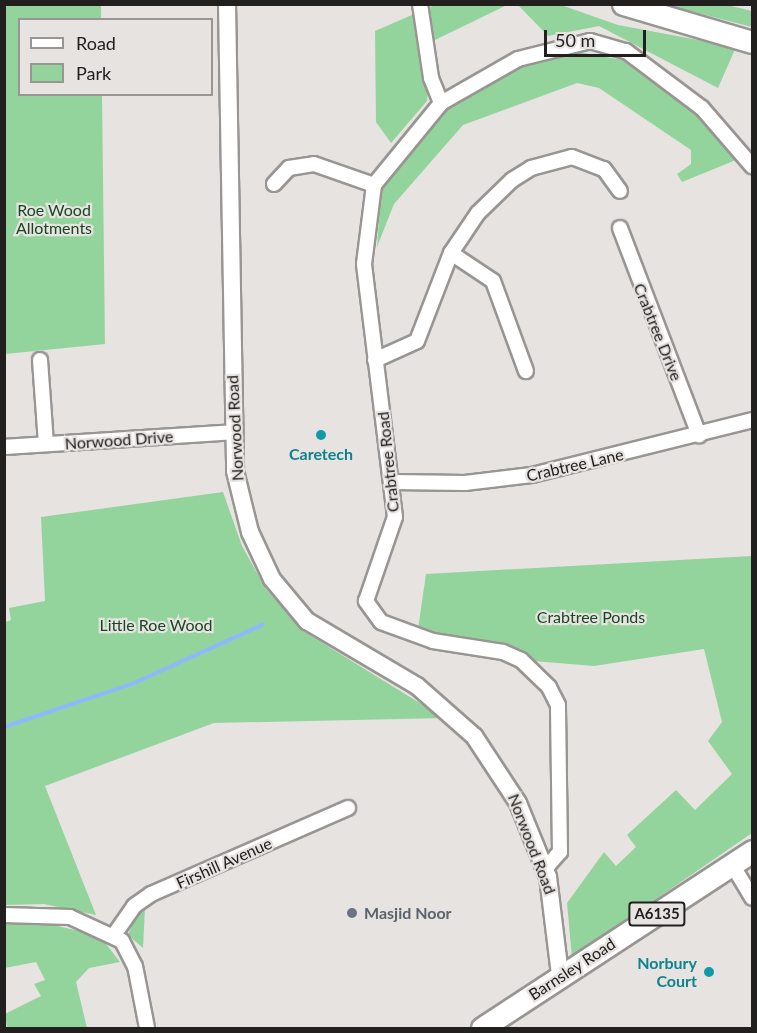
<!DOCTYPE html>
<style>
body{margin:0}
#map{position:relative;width:757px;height:1033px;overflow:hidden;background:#e7e3e0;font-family:Lato,sans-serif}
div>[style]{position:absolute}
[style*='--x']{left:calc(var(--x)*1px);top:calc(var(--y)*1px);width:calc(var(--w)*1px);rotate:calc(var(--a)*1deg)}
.green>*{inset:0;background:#93d49c}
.stream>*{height:4px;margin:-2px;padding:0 2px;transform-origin:2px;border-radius:2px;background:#8eb8fb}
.roads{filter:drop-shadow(2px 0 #999593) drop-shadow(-2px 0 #999593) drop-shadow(0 2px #999593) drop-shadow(0 -2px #999593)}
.minor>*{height:14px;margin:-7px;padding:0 7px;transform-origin:7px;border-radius:7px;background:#fff}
.tertiary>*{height:16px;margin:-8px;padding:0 8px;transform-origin:8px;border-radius:8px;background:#fff}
.primary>*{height:21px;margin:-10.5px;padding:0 10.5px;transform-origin:10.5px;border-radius:10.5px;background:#fff}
.dots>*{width:16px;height:16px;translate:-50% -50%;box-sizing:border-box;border:3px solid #e7e3e0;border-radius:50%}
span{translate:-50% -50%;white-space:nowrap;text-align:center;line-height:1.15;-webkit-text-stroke:4.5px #e7e3e0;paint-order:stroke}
.shield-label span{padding:2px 4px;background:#e7e3e0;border:2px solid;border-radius:4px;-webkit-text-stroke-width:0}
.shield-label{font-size:15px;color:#21201f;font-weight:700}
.park-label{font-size:16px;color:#164721}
.street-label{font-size:16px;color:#21201f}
.culture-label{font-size:16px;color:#0d838f;font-weight:700}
.right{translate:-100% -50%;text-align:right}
.worship-label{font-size:16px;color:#5b616d;font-weight:700}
.left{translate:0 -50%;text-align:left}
.frame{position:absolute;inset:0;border:6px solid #21201f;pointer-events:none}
.legend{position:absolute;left:18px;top:18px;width:195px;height:78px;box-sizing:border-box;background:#e7e3e0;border:2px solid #989593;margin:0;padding:8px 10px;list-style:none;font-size:18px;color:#21201f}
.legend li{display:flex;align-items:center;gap:12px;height:30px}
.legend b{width:30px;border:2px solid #989593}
.scale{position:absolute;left:544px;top:30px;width:102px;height:27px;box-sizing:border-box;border:3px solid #21201f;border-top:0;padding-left:8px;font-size:18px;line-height:21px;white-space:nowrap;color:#21201f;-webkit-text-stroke:4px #e7e3e0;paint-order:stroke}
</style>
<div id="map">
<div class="green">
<div style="clip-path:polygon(5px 4px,101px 5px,101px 19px,20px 20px,20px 94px,102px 95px,105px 344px,5px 354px)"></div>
<div style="clip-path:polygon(435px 5px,507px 5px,433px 41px,427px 101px,391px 143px,376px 122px,375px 31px)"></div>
<div style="clip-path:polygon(518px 5px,561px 5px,618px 25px,736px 47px,718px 88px,599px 26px,548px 36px)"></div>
<div style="clip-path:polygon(667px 5px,727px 5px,752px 11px,752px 27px)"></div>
<div style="clip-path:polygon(573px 51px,622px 60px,718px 129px,741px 158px,682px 182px,677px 174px,691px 164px,691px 150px,599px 88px,577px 83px,463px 125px,394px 204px,377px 247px,381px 192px,445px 107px,500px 75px)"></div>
<div style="clip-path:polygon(223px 492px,242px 546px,266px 589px,303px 631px,444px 718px,214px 723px,45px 786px,96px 915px,44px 904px,5px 905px,5px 622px,11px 620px,9px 608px,45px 601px,41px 517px)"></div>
<div style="clip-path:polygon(752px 556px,752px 833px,572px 957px,567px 903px,604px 852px,616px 866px,636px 847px,627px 835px,676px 790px,695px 810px,732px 774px,708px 741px,722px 722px,704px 649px,594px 666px,521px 660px,453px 645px,418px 629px,426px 574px)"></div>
<div style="clip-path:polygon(145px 908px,143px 948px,128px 935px,138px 909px)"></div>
<div style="clip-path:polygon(32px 920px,100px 936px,120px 962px,89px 968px,76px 982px,87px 1028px,7px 1028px,5px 1014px,41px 996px,34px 984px,45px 980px,36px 962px,5px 968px,5px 924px)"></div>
</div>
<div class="stream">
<div style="--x:4;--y:727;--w:135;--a:-18.6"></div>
<div style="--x:132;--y:684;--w:143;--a:-24.4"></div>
</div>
<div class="roads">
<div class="minor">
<div style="--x:420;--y:4;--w:75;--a:81.5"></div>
<div style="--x:431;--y:78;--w:27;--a:68"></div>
<div style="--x:274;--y:184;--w:22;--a:-47"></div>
<div style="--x:289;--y:168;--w:25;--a:-9"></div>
<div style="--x:314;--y:164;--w:64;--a:19.3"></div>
<div style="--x:620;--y:228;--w:222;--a:69.1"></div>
<div style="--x:451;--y:253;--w:50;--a:33.7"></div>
<div style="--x:493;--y:281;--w:96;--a:69.9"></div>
<div style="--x:40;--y:360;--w:84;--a:85.9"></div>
<div style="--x:375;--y:360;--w:46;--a:-24.3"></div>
<div style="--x:417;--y:341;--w:94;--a:-68.9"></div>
<div style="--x:451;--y:253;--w:48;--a:-56"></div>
<div style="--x:478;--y:213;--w:47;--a:-44.1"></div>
<div style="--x:512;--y:180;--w:22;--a:-32"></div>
<div style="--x:531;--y:168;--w:42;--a:-15"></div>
<div style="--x:572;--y:157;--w:34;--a:21"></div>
<div style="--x:604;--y:169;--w:27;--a:54"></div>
<div style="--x:4;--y:447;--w:230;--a:-3.7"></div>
<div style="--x:393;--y:482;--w:72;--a:0.8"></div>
<div style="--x:465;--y:483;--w:67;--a:-6.8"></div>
<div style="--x:532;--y:475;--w:227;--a:-14"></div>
<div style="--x:733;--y:866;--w:37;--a:59"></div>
<div style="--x:545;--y:869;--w:23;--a:-49"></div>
<div style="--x:560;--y:852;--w:147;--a:-90.8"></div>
<div style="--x:558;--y:705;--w:20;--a:-117"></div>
<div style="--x:549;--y:687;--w:39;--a:-136"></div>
<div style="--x:521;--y:660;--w:20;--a:-156"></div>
<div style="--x:503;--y:652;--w:71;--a:-171.1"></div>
<div style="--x:433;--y:641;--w:55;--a:-159.9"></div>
<div style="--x:381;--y:622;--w:26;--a:-126"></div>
<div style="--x:366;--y:601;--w:89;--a:-71"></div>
<div style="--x:395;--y:517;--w:255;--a:-97"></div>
<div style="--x:364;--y:264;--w:80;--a:-82.8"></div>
<div style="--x:374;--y:185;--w:106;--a:-50.7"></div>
<div style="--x:441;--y:103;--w:89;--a:-29.7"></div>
<div style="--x:518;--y:59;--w:74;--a:-14"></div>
<div style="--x:590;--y:41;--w:37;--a:16"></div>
<div style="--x:626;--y:51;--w:95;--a:36.9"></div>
<div style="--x:702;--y:108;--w:77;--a:49.2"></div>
<div style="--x:4;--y:915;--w:66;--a:1.7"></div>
<div style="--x:70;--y:917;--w:57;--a:24.8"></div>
<div style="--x:122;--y:941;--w:28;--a:63"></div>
<div style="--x:135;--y:966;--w:63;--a:79"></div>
<div style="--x:114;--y:935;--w:35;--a:-55"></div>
<div style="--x:134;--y:906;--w:21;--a:-35"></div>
<div style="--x:151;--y:894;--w:215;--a:-23.6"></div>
</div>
<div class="tertiary">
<div style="--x:227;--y:4;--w:467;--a:89"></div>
<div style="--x:235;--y:471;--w:63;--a:76.2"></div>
<div style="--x:250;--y:532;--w:52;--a:64.9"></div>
<div style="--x:272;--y:579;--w:55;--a:50.2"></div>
<div style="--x:307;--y:621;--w:128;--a:30.6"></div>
<div style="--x:417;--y:686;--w:76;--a:41.3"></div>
<div style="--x:474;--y:736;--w:80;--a:56.7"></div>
<div style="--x:518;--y:803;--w:80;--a:67.9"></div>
<div style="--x:548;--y:877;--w:99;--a:83"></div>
</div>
<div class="primary">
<div style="--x:623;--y:4;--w:134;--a:16.4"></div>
<div style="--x:482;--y:1028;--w:323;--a:-33.2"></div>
</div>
</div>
<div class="dots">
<div style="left:321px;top:435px;background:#0f9aa8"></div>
<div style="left:352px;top:913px;background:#6b7280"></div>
<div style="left:709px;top:972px;background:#0f9aa8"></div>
</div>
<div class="shield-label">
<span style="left:657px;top:914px">A6135</span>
</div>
<div class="park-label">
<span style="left:54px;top:219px">Roe Wood<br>Allotments</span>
<span style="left:591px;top:617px">Crabtree Ponds</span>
<span style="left:156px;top:625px">Little Roe Wood</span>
</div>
<div class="street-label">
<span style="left:658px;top:332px;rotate:68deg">Crabtree Drive</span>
<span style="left:235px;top:428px;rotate:-93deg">Norwood Road</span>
<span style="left:119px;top:440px;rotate:-4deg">Norwood Drive</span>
<span style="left:388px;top:462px;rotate:-96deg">Crabtree Road</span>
<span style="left:575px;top:465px;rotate:-13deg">Crabtree Lane</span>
<span style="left:532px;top:844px;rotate:69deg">Norwood Road</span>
<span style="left:224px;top:863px;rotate:-24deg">Firshill Avenue</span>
<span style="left:572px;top:969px;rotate:-33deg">Barnsley Road</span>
</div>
<div class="culture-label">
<span style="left:321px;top:454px">Caretech</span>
<span class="right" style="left:697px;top:972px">Norbury<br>Court</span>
</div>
<div class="worship-label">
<span class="left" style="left:364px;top:913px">Masjid Noor</span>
</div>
<div class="frame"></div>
<ul class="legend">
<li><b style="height:8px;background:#fff"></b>Road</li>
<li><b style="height:16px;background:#93d49c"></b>Park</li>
</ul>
<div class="scale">50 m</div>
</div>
